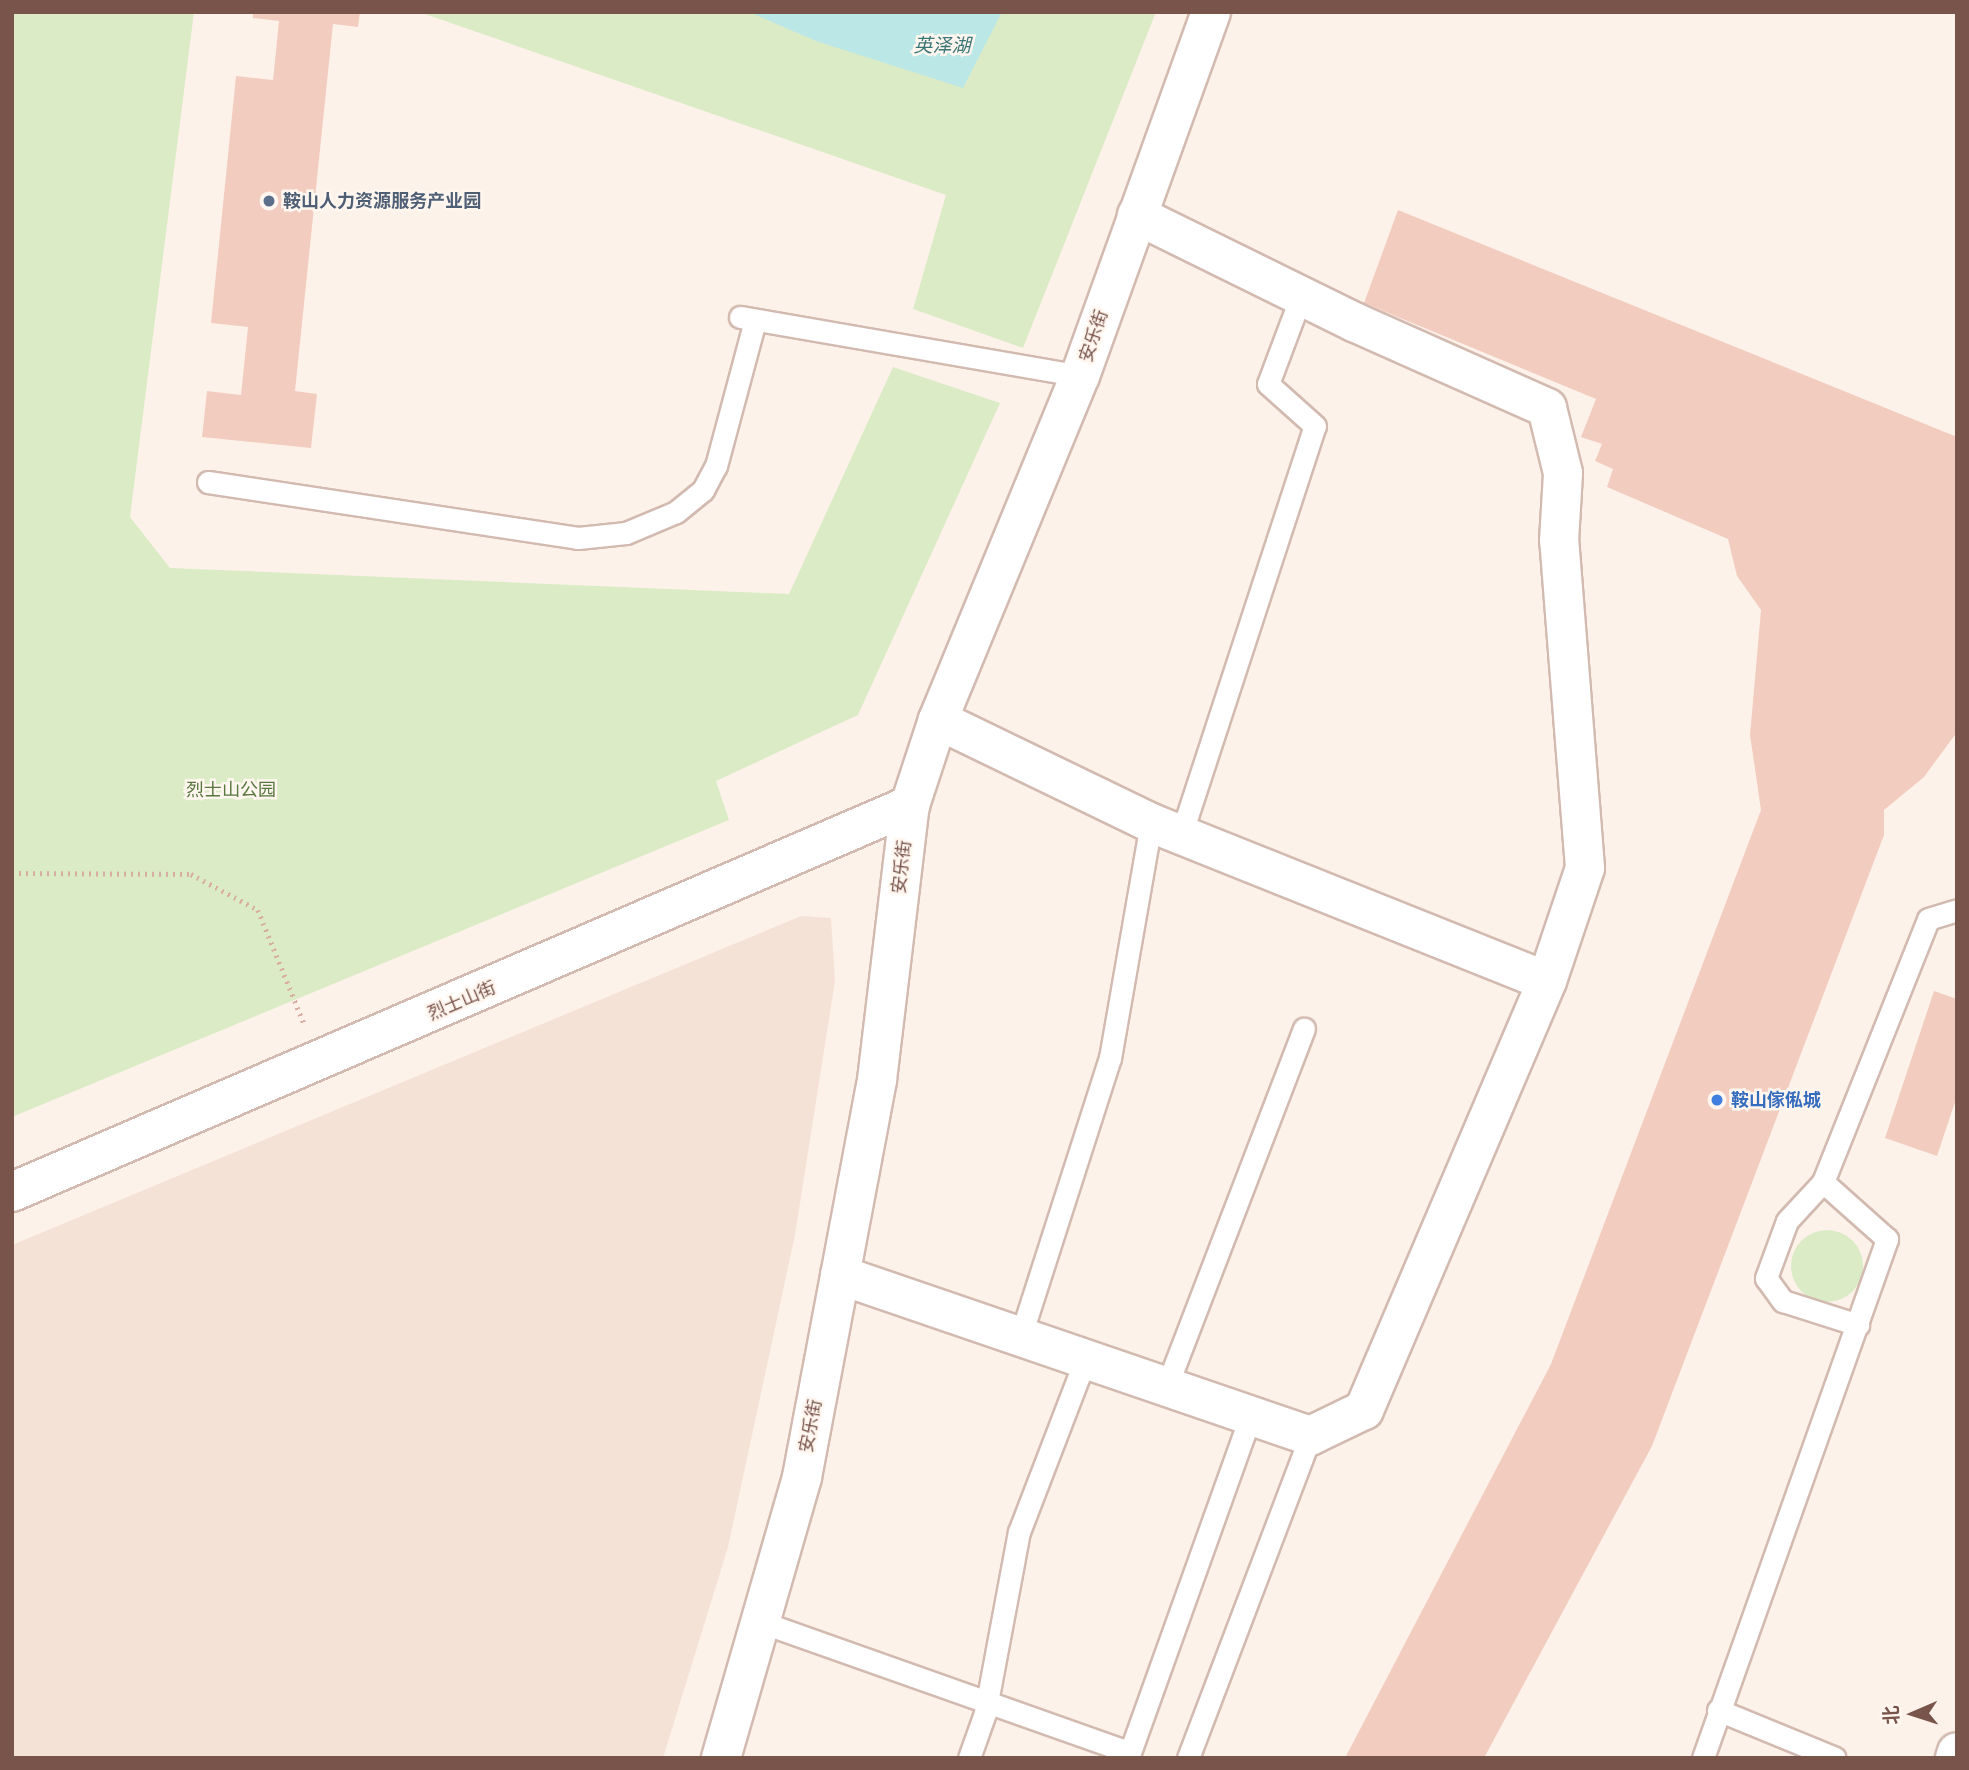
<!DOCTYPE html>
<meta charset="utf-8">
<style>
body{margin:0}
#map{position:relative;width:1969px;height:1770px;overflow:hidden;background:#fdf2e9;font-family:Helvetica,"Noto Sans SC",sans-serif}
div>[style]{position:absolute}
[style*='--x']{left:calc(var(--x)*1px);top:calc(var(--y)*1px);width:calc(var(--w)*1px);rotate:calc(var(--a)*1deg)}
.residential>*{inset:0;background:#f5e2d7}
.green>*{inset:0;background:#dbebc6}
.round{border-radius:50%}
.water>*{inset:0;background:#bce7e7}
.building>*{inset:0;background:#f3ccc0}
.path>*{height:4.5px;margin-top:-2.25px;transform-origin:0;background:repeating-linear-gradient(90deg,#d8aea2 0 2px,transparent 0 7px)}
.roads{filter:drop-shadow(2px 0 #d2bab0) drop-shadow(-2px 0 #d2bab0) drop-shadow(0 2px #d2bab0) drop-shadow(0 -2px #d2bab0)}
.lane>*{height:21px;margin:-10.5px;padding:0 10.5px;transform-origin:10.5px;border-radius:10.5px;background:#fff}
.street>*{height:38px;margin:-19px;padding:0 19px;transform-origin:19px;border-radius:19px;background:#fff}
.secondary>*{height:38px;margin:-19px;padding:0 19px;transform-origin:19px;border-radius:19px;background:#fff}
.dots>*{width:19px;height:19px;translate:-50% -50%;box-sizing:border-box;border:4px solid #fff6ef;border-radius:50%}
span{translate:-50% -50%;white-space:nowrap;text-align:center;line-height:1.15;-webkit-text-stroke:5px #fff6ef;paint-order:stroke}
.service-label{font-size:18px;color:#4e5e75;font-weight:700}
.left{translate:0 -50%;text-align:left}
.street-label{font-size:18px;color:#78544b}
.park-label{font-size:18px;color:#597840}
.shop-label{font-size:18px;color:#366cbe;font-weight:700}
.water-label{font-size:19px;color:#3b7676;font-style:italic}
.frame{position:absolute;inset:0;border:14px solid #78544b;pointer-events:none}
.north{position:absolute;left:1878px;top:1679px;width:70px;height:70px;-webkit-text-stroke:5px #fff6ef;paint-order:stroke;rotate:267deg;font-size:19px;font-weight:700;line-height:28px;text-align:center;color:#78544b}
.north::after{content:'';display:block;margin:auto;width:24px;height:32px;background:#78544b;clip-path:polygon(50% 0,100% 100%,50% 72%,0 100%)}
</style>
<div id="map">
<div class="residential">
<div style="clip-path:polygon(801px 916px,831px 918px,835px 981px,795px 1235px,728px 1547px,663px 1758px,12px 1758px,12px 1245px)"></div>
</div>
<div class="green">
<div style="clip-path:polygon(12px 12px,194px 12px,130px 517px,170px 568px,789px 594px,893px 367px,1000px 403px,858px 715px,716px 781px,729px 820px,12px 1117px)"></div>
<div style="clip-path:polygon(419px 12px,1156px 12px,1023px 348px,913px 309px,946px 195px)"></div>
<div class="round" style="left:1791px;top:1230px;width:72px;height:72px"></div>
</div>
<div class="water">
<div style="clip-path:polygon(749px 12px,1002px 12px,963px 88px,816px 41px)"></div>
</div>
<div class="building">
<div style="clip-path:polygon(253px 12px,360px 12px,358px 27px,333px 24px,295px 391px,317px 394px,311px 448px,202px 437px,207px 391px,241px 395px,248px 327px,211px 323px,236px 76px,273px 80px,279px 21px,253px 18px)"></div>
<div style="clip-path:polygon(1398px 210px,1957px 437px,1957px 732px,1924px 777px,1884px 810px,1884px 835px,1652px 1446px,1484px 1758px,1345px 1758px,1551px 1364px,1761px 810px,1750px 735px,1761px 610px,1737px 576px,1728px 539px,1607px 487px,1613px 469px,1595px 461px,1602px 444px,1581px 437px,1596px 399px,1364px 303px)"></div>
<div style="clip-path:polygon(1934px 991px,1957px 999px,1957px 1096px,1937px 1156px,1885px 1138px)"></div>
</div>
<div class="path">
<div style="--x:12;--y:873;--w:179;--a:0.3"></div>
<div style="--x:191;--y:874;--w:76;--a:28.2"></div>
<div style="--x:258;--y:910;--w:125;--a:67.9"></div>
</div>
<div class="roads">
<div class="lane">
<div style="--x:740;--y:317;--w:345;--a:9.8"></div>
<div style="--x:208;--y:482;--w:374;--a:8.6"></div>
<div style="--x:578;--y:538;--w:48;--a:-5.9"></div>
<div style="--x:626;--y:533;--w:54;--a:-22.8"></div>
<div style="--x:676;--y:512;--w:35;--a:-39"></div>
<div style="--x:703;--y:490;--w:27;--a:-62"></div>
<div style="--x:716;--y:466;--w:151;--a:-75"></div>
<div style="--x:1181;--y:835;--w:430;--a:-71.9"></div>
<div style="--x:1315;--y:426;--w:63;--a:-138.2"></div>
<div style="--x:1268;--y:384;--w:94;--a:-69.4"></div>
<div style="--x:1823;--y:1182;--w:53;--a:132.7"></div>
<div style="--x:1787;--y:1221;--w:61;--a:110.2"></div>
<div style="--x:1766;--y:1278;--w:29;--a:54"></div>
<div style="--x:1783;--y:1301;--w:79;--a:17.7"></div>
<div style="--x:1020;--y:1338;--w:294;--a:-72.2"></div>
<div style="--x:1110;--y:1058;--w:239;--a:-80.1"></div>
<div style="--x:1166;--y:1388;--w:385;--a:-69"></div>
<div style="--x:761;--y:1622;--w:387;--a:19.5"></div>
<div style="--x:1718;--y:1710;--w:126;--a:22.3"></div>
<div style="--x:969;--y:1758;--w:48;--a:-70.4"></div>
<div style="--x:985;--y:1713;--w:184;--a:-79.4"></div>
<div style="--x:1019;--y:1532;--w:184;--a:-69"></div>
<div style="--x:1128;--y:1758;--w:362;--a:-70.3"></div>
<div style="--x:1188;--y:1758;--w:344;--a:-69.2"></div>
<div style="--x:1703;--y:1758;--w:551;--a:-70.48"></div>
<div style="--x:1887;--y:1239;--w:86;--a:-138.3"></div>
<div style="--x:1823;--y:1182;--w:283;--a:-68.2"></div>
<div style="--x:1928;--y:919;--w:30;--a:-17"></div>
</div>
<div class="street">
<div style="--x:938;--y:720;--w:237;--a:25.8"></div>
<div style="--x:1151;--y:823;--w:426;--a:21.8"></div>
<div style="--x:840;--y:1275;--w:497;--a:18.9"></div>
<div style="--x:1310;--y:1436;--w:60;--a:-25.7"></div>
<div style="--x:1364;--y:1410;--w:466;--a:-66.9"></div>
<div style="--x:1547;--y:981;--w:119;--a:-71.4"></div>
<div style="--x:1585;--y:868;--w:328;--a:-94.5"></div>
<div style="--x:1559;--y:541;--w:68;--a:-86.6"></div>
<div style="--x:1563;--y:473;--w:67;--a:-103.8"></div>
<div style="--x:1547;--y:408;--w:211;--a:-156"></div>
<div style="--x:1354;--y:322;--w:242;--a:-153.8"></div>
<div style="--x:1955;--y:1758;--w:6;--a:-72"></div>
</div>
<div class="secondary">
<div style="--x:12;--y:1192;--w:978;--a:-23.31"></div>
<div style="--x:721;--y:1758;--w:292;--a:-73.9"></div>
<div style="--x:802;--y:1477;--w:404;--a:-79.3"></div>
<div style="--x:877;--y:1080;--w:277;--a:-83.2"></div>
<div style="--x:910;--y:805;--w:89;--a:-71.8"></div>
<div style="--x:938;--y:720;--w:372;--a:-67.6"></div>
<div style="--x:1080;--y:376;--w:387;--a:-70.2"></div>
</div>
</div>
<div class="dots">
<div style="left:269px;top:201px;background:#5c6f8a"></div>
<div style="left:1717px;top:1100px;background:#3f7fe0"></div>
</div>
<div class="service-label">
<span class="left" style="left:283px;top:201px">鞍山人力资源服务产业园</span>
</div>
<div class="street-label">
<span style="left:1094px;top:336px;rotate:-71deg">安乐街</span>
<span style="left:902px;top:867px;rotate:-83deg">安乐街</span>
<span style="left:462px;top:1001px;rotate:-23deg">烈士山街</span>
<span style="left:811px;top:1426px;rotate:-79deg">安乐街</span>
</div>
<div class="park-label">
<span style="left:231px;top:790px">烈士山公园</span>
</div>
<div class="shop-label">
<span class="left" style="left:1731px;top:1100px">鞍山傢俬城</span>
</div>
<div class="water-label">
<span style="left:942px;top:46px">英泽湖</span>
</div>
<div class="frame"></div>
<div class="north">北</div>
</div>
